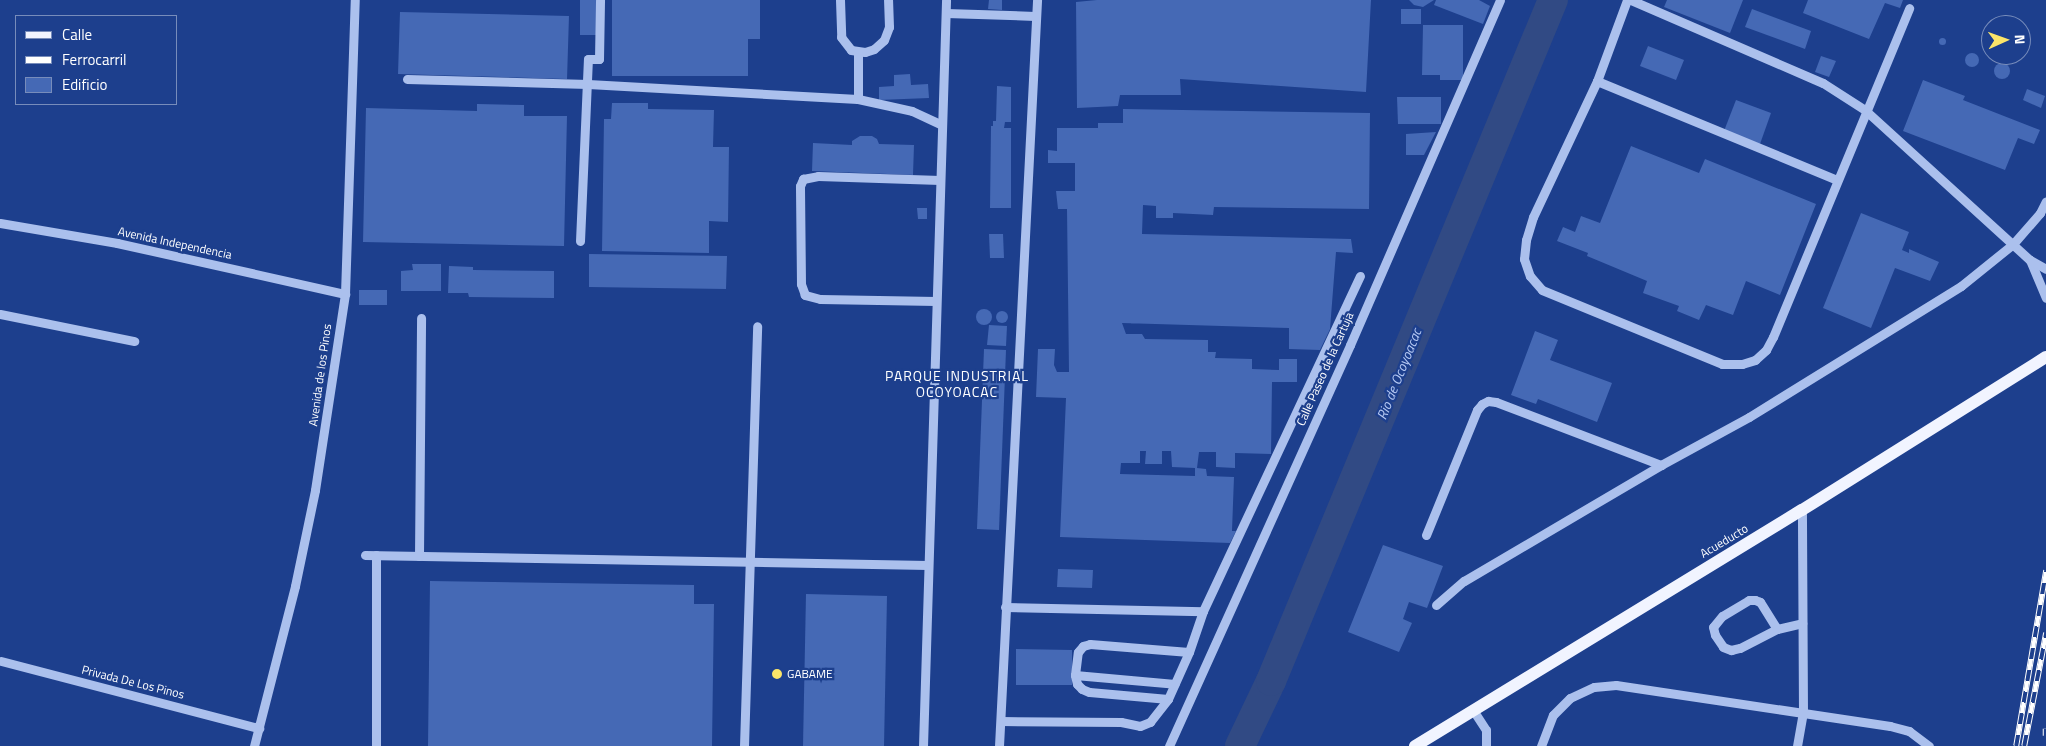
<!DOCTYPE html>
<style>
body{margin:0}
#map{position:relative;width:2046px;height:746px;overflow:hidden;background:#1d3f8d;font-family:"Titillium Web",sans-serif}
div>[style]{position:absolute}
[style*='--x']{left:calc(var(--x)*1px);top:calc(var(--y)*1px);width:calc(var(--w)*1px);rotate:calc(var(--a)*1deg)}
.river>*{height:30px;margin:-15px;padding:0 15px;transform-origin:15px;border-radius:15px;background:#314a84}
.building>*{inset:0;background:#4569b5}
.round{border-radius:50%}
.minor>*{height:9px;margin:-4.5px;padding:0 4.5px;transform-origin:4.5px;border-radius:4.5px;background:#abc0ed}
.major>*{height:12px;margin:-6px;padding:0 6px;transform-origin:6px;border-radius:6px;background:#f1f4ff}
.rail>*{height:5.5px;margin-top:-2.75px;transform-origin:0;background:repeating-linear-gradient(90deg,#1d3f8d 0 11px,#fff 0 22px);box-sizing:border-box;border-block:1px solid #fff}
.dots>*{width:14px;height:14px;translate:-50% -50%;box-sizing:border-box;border:2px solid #1d3f8d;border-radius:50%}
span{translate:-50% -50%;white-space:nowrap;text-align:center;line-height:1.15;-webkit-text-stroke:4.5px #1d3f8d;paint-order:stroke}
.street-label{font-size:12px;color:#fff}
.poi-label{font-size:12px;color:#fff}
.left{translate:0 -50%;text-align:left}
.water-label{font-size:14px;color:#b7caf4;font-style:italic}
.neighbourhood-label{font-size:14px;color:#fff;letter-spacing:1px}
.legend{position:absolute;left:15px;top:15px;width:162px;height:90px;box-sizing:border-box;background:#1d3f8d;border:1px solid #778cbb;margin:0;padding:6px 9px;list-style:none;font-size:15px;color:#fff}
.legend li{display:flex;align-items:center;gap:10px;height:25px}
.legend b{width:25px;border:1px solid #778cbb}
.north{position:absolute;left:1981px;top:15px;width:50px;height:50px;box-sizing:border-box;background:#1d3f8d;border:1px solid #778cbb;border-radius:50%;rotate:88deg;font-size:14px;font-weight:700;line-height:20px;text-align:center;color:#fff}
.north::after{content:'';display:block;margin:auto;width:18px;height:22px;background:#fce569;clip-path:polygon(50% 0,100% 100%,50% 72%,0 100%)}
</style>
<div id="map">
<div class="river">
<div style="--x:1240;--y:746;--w:72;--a:-64.5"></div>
<div style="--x:1271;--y:681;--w:737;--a:-67.51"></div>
</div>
<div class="building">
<div style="clip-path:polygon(580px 0,596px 0,596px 35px,580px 35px)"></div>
<div style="clip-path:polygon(612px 0,760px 0,760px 39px,748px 39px,748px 76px,612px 76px)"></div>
<div style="clip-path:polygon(989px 0,1002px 0,1002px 10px,988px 9px)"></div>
<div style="clip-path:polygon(1097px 0,1371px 0,1366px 92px,1180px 79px,1181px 95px,1120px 95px,1118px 106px,1077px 108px,1076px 2px)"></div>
<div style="clip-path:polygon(1409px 0,1434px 0,1423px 7px,1414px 5px)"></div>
<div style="clip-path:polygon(1436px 0,1479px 0,1490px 6px,1483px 24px,1434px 5px)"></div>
<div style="clip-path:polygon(1667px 0,1743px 0,1730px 33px,1664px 7px)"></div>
<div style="clip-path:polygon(1808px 0,1903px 0,1900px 8px,1885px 3px,1869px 39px,1803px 13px)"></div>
<div style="clip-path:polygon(1401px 9px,1421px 9px,1421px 24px,1401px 24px)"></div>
<div style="clip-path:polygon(1752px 9px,1811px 31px,1805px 49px,1745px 27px)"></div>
<div style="clip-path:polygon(400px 12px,569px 16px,567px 79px,398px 74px)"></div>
<div style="clip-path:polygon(1423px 25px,1463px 25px,1463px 80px,1440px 80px,1440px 75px,1422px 75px)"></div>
<div class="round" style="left:1938.5px;top:37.5px;width:7px;height:7px"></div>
<div style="clip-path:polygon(1648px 46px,1684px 60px,1676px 80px,1640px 66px)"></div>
<div class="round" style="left:1965px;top:53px;width:14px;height:14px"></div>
<div style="clip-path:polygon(1821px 56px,1836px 61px,1829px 77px,1815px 72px)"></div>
<div class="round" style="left:1994px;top:63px;width:16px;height:16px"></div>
<div style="clip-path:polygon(910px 74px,911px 85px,928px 84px,929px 98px,879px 100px,879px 87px,894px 86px,894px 75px)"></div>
<div style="clip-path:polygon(1923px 80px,1965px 96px,1963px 100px,2040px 130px,2034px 144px,2018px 138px,2005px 170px,1903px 131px)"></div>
<div style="clip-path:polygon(997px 86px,1011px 87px,1011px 122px,1005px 122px,1004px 128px,1011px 128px,1011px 208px,990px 208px,991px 126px,993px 126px,993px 121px,996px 121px)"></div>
<div style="clip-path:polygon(2027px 89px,2045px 96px,2041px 108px,2023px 100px)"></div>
<div style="clip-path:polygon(1397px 97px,1441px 97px,1441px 124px,1398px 124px)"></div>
<div style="clip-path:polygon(1736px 100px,1771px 113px,1760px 144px,1724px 131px)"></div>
<div style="clip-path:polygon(612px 103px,648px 103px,648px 109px,714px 110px,713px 147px,729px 147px,728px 222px,709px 221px,709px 253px,602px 251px,604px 119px,611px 119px)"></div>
<div style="clip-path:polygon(477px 104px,524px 105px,524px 116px,567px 116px,564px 246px,363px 242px,366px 108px,477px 111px)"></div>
<div style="clip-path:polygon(evenodd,1123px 109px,1370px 113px,1369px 209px,1214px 207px,1213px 215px,1173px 213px,1173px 218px,1156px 218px,1156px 206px,1143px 205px,1142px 234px,1351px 239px,1353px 253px,1336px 252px,1330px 329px,1320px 350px,1289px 349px,1289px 328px,1122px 323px,1126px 334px,1142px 334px,1145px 339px,1208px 340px,1208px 352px,1216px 352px,1215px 358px,1252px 359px,1252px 369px,1279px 370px,1279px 359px,1297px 359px,1297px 382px,1272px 382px,1271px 454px,1235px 453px,1235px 468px,1216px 467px,1216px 452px,1199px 452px,1197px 468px,1206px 469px,1207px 476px,1234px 477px,1232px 531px,1236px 531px,1230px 543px,1060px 537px,1066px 398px,1036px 397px,1038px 349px,1055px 349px,1054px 365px,1057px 372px,1069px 372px,1067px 209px,1058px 209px,1056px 191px,1075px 191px,1075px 163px,1048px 163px,1048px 150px,1057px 151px,1057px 128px,1098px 128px,1098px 123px,1123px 123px,1123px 109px,1140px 451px,1146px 451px,1145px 464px,1162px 464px,1162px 451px,1171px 451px,1172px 467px,1195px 468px,1195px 476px,1120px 474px,1121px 463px,1140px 463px,1140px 451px)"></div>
<div style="clip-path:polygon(1436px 132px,1424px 155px,1406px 155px,1406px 134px)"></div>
<div style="clip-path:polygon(860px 136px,872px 136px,877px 139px,879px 144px,914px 145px,913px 175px,812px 171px,813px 143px,852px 145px,852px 141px)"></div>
<div style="clip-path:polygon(1631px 146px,1699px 173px,1705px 159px,1816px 204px,1780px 295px,1746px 281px,1733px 315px,1706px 305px,1699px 320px,1677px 311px,1679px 306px,1643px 293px,1647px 281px,1587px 256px,1588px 253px,1557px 241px,1563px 227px,1575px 232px,1581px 216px,1600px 223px)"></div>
<div style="clip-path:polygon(917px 208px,927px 208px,927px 219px,918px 219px)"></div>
<div style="clip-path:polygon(1861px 213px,1909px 232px,1902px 250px,1909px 253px,1909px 249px,1939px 262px,1930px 281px,1895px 268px,1871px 328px,1823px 308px)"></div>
<div style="clip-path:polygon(989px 234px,1003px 234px,1004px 258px,990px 258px)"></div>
<div style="clip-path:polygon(589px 254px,727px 256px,726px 289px,589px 287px)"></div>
<div style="clip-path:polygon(412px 264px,441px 264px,441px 291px,401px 291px,401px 271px,413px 270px)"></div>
<div style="clip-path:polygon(449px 266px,473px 267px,473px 270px,554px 271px,554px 298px,469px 297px,468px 293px,448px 293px)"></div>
<div style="clip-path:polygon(359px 290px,387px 290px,387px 305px,359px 305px)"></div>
<div class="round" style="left:976px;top:309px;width:16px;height:16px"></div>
<div class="round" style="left:996px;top:311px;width:12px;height:12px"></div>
<div style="clip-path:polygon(989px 325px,1007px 326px,1006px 346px,987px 345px)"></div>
<div style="clip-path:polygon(1535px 331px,1558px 340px,1550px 360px,1612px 383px,1597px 422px,1538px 399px,1536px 404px,1511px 395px)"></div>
<div style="clip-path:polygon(984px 349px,1006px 350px,999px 530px,977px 529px)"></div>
<div style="clip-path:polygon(1383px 545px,1443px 566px,1427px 608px,1409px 602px,1403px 619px,1412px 623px,1399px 652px,1348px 632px)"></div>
<div style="clip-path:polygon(1058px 569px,1093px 570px,1092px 588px,1057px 587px)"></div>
<div style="clip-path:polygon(430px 581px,694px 585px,694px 604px,714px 604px,712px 746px,428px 746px)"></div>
<div style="clip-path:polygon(806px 594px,887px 596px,884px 746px,803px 746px)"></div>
<div style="clip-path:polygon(1016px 649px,1072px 650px,1072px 685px,1016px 685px)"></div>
</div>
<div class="minor">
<div style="--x:840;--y:0;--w:37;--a:88"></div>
<div style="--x:841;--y:37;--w:16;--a:52"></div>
<div style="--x:851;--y:50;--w:14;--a:8"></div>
<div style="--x:865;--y:52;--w:9;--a:-18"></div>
<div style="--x:874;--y:49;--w:13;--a:-42"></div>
<div style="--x:884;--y:40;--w:14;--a:-69"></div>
<div style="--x:889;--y:27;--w:27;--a:-92"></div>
<div style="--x:1627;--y:0;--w:86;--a:110.3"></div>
<div style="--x:1597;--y:81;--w:150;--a:115.2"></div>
<div style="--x:1533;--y:217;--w:24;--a:107"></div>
<div style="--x:1526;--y:240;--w:19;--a:96"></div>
<div style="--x:1524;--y:259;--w:18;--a:71"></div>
<div style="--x:1530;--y:276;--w:18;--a:49"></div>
<div style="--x:1542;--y:290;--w:195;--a:22.3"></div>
<div style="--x:1722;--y:364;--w:20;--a:0"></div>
<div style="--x:1742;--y:364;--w:14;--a:-17"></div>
<div style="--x:1755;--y:360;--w:15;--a:-42"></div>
<div style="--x:1766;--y:350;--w:15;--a:-62"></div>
<div style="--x:1773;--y:337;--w:356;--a:-67.5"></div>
<div style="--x:1631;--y:0;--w:209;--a:23.4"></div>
<div style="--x:1823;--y:83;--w:50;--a:32.7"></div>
<div style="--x:1865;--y:110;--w:223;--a:42.3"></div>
<div style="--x:2030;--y:260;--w:41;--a:67.2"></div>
<div style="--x:946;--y:13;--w:89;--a:1.9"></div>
<div style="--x:858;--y:52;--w:47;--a:90"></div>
<div style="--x:407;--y:79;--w:181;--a:1.6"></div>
<div style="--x:588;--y:84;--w:270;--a:3.2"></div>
<div style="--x:858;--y:99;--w:55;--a:12.5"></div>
<div style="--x:912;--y:111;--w:33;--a:25"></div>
<div style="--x:1597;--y:81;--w:260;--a:22.4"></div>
<div style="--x:0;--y:223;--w:119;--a:9.7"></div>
<div style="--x:117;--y:243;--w:234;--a:12.6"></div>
<div style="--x:580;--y:241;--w:182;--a:-87.5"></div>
<div style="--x:588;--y:59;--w:11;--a:0"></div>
<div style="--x:599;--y:59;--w:59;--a:-89"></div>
<div style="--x:2030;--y:260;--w:18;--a:29"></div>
<div style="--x:936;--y:301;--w:116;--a:-179"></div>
<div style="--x:820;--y:299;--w:16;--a:-165"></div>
<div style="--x:805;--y:295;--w:12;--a:-110"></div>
<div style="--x:801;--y:284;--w:98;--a:-90.6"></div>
<div style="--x:800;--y:186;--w:8;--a:-67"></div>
<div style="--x:803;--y:179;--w:15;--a:-11"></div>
<div style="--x:818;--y:176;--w:122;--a:1.9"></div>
<div style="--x:0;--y:314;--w:137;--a:11.4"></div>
<div style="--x:1426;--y:535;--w:135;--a:-67.8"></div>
<div style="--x:1477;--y:410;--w:8;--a:-50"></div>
<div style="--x:1482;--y:404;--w:7;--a:-27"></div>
<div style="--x:1488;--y:401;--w:8;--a:7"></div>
<div style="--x:1496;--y:402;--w:177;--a:20.9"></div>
<div style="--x:1661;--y:465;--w:100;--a:-28.6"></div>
<div style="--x:1749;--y:417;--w:249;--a:-31.7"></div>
<div style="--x:1961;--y:286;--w:67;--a:-38.9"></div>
<div style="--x:2013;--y:244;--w:41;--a:-48.9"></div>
<div style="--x:2040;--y:213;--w:13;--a:-63"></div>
<div style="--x:365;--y:555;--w:563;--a:1.02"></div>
<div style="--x:419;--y:556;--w:238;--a:-89.5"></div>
<div style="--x:1436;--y:605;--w:37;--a:-41"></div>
<div style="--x:1464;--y:581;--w:229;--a:-30.5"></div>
<div style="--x:1005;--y:607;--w:198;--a:1.2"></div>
<div style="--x:1777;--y:629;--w:32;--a:-122"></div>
<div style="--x:1760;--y:602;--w:5;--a:-158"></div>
<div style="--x:1755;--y:600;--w:6;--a:180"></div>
<div style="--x:1749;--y:600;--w:31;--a:149"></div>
<div style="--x:1722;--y:616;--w:14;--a:129"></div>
<div style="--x:1713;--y:627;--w:8;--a:76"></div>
<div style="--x:1715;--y:635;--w:14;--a:56"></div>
<div style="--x:1723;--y:647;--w:9;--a:21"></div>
<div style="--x:1731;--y:650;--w:9;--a:-13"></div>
<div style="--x:1740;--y:648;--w:42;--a:-27.2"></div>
<div style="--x:1777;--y:629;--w:26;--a:-13"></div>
<div style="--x:1;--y:661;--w:267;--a:14.6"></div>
<div style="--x:1075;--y:675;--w:100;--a:5.1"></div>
<div style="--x:1168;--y:699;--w:79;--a:-174.9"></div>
<div style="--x:1089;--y:692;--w:8;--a:-157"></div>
<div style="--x:1082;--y:689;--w:7;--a:-135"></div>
<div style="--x:1077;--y:684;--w:9;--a:-103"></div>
<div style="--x:1075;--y:675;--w:23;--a:-83"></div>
<div style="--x:1078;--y:652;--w:8;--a:-50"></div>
<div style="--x:1083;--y:646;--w:7;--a:-16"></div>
<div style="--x:1090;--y:644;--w:99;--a:4.6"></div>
<div style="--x:1473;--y:710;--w:24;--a:57"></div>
<div style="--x:1486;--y:730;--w:16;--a:90"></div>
<div style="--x:1001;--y:721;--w:120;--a:0.5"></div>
<div style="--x:1121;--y:722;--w:19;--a:12"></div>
<div style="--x:1140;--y:726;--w:11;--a:-22"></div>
<div style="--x:1150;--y:722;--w:29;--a:-52"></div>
<div style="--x:1168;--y:699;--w:51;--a:-65.9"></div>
<div style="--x:1189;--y:652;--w:43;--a:-71.1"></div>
<div style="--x:1203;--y:611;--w:370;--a:-64.9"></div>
<div style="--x:254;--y:746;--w:165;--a:-75.6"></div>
<div style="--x:295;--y:586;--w:98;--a:-78.2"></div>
<div style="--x:315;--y:490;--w:198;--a:-81.3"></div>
<div style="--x:345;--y:294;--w:294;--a:-88.1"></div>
<div style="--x:376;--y:746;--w:191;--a:-90"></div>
<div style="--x:744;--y:746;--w:420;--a:-88.2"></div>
<div style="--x:923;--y:746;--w:746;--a:-88.23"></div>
<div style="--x:999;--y:746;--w:747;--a:-87.08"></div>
<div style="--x:1169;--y:746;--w:440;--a:-65.7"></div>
<div style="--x:1350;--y:345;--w:376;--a:-66.5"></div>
<div style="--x:1541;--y:746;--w:33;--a:-69"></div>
<div style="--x:1553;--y:715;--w:24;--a:-45"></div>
<div style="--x:1570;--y:698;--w:26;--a:-25"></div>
<div style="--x:1594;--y:687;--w:22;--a:-5"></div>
<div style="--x:1616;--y:685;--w:277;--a:8.5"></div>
<div style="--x:1890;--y:726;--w:20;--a:15"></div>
<div style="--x:1909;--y:731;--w:25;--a:37"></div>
<div style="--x:1797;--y:746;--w:34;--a:-80"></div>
<div style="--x:1803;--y:713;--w:203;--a:-90.3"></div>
</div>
<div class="major">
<div style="--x:1415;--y:746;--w:453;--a:-31.4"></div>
<div style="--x:1802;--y:510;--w:288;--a:-32.1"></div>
</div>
<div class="rail">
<div style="--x:2046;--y:729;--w:7;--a:90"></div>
<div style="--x:2016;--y:746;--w:178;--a:-80.3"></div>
<div style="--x:2024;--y:746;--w:115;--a:-79"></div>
</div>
<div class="dots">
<div style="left:777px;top:674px;background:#fce569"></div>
</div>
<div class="street-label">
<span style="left:175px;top:243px;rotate:12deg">Avenida Independencia</span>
<span style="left:1325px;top:369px;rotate:-66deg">Calle Paseo de la Cartuja</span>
<span style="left:320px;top:375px;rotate:-82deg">Avenida de los Pinos</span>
<span style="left:1724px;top:541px;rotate:-31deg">Acueducto</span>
<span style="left:133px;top:682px;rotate:14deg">Privada De Los Pinos</span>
</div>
<div class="poi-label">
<span class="left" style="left:787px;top:674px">GABAME</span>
</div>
<div class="water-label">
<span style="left:1399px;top:374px;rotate:-68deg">Rio de Ocoyoacac</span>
</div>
<div class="neighbourhood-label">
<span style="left:957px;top:384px">PARQUE INDUSTRIAL<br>OCOYOACAC</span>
</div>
<ul class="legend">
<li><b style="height:6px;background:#f1f4ff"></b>Calle</li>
<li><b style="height:6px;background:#fff"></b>Ferrocarril</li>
<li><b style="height:14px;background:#4569b5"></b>Edificio</li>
</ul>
<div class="north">N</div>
</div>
